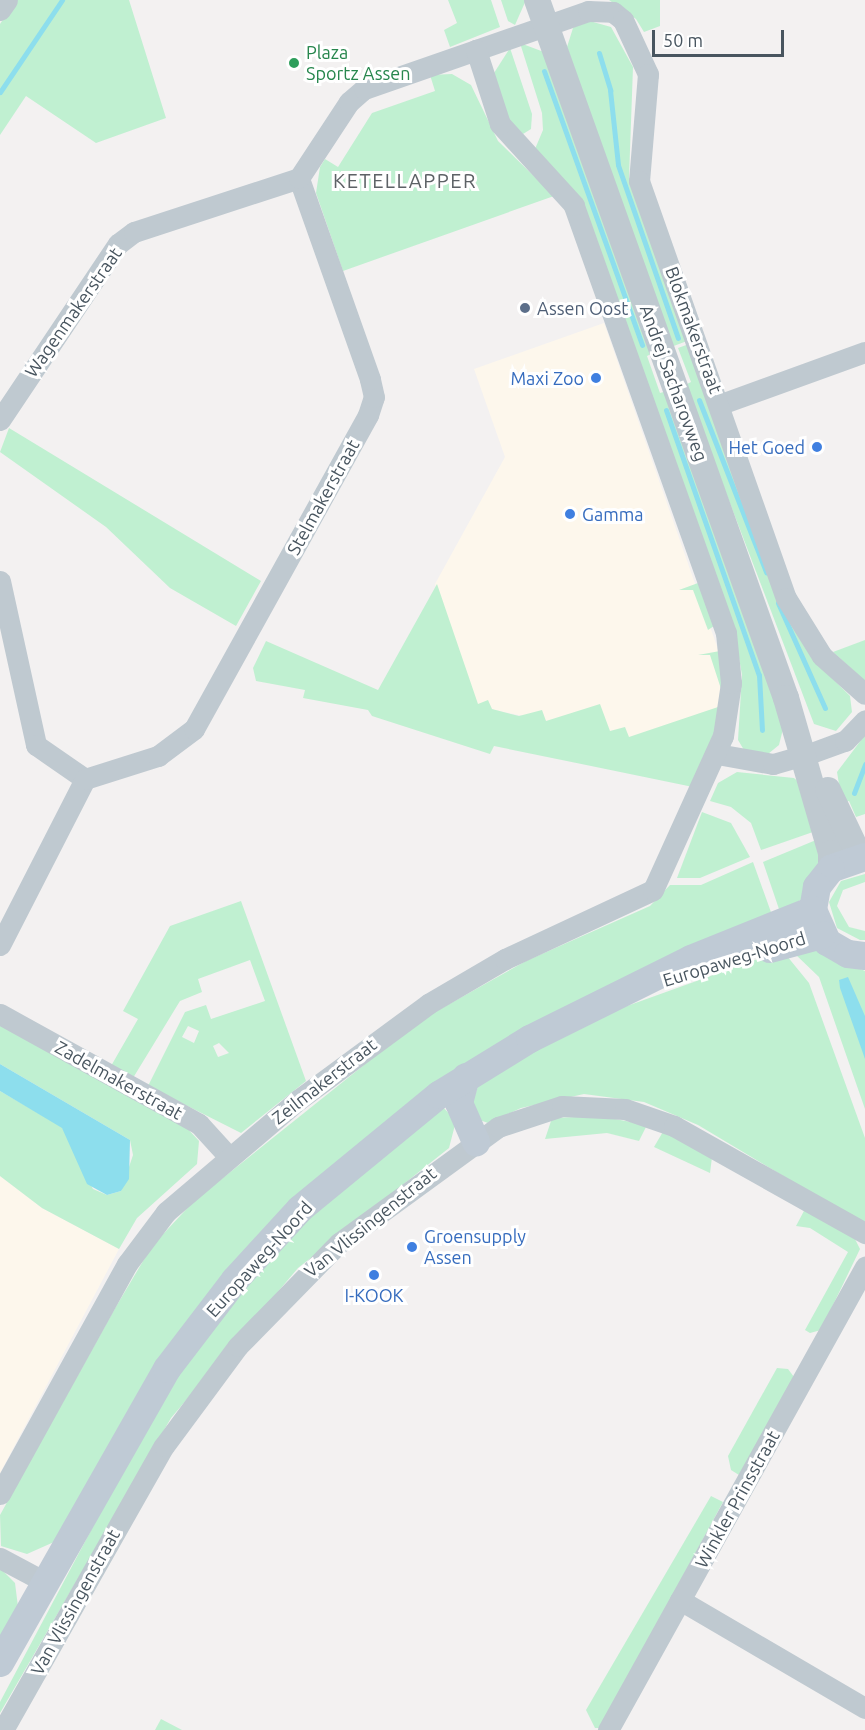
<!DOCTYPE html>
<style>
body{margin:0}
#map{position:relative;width:865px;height:1730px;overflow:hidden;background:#f3f1f1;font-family:Ubuntu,sans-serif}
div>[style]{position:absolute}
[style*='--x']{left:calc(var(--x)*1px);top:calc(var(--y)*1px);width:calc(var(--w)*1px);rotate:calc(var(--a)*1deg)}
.commercial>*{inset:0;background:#fdf7ec}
.green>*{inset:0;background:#c0f0d1}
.water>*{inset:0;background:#8ddeed}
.stream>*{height:5px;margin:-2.5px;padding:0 2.5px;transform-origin:2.5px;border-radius:2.5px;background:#8ddeed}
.minor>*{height:21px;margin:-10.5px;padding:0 10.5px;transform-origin:10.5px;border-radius:10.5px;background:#bfc9d0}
.tertiary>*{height:26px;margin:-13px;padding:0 13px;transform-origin:13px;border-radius:13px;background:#bfc9d0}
.secondary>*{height:28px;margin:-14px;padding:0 14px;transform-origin:14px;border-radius:14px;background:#bfcad5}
.dots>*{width:16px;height:16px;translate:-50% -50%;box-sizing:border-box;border:3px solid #fff;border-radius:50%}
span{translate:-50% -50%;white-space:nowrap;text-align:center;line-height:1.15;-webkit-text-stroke:6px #fff;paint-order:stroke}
.leisure-label{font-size:18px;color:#27864d}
.left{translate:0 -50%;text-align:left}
.service-label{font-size:18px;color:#4e5e75}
.street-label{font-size:18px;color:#48555f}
.shop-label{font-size:18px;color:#366cbe}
.right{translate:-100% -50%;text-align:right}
.neighbourhood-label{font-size:20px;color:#5d6266;letter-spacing:1.5px}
.scale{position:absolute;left:652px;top:30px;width:132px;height:27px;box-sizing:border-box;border:3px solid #48555f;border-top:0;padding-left:8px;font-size:18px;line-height:21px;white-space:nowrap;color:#48555f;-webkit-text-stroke:4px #fff;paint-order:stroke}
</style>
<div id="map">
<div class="commercial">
<div style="clip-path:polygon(604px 323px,721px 658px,720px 709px,628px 738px,476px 706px,435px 584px,505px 457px,474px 369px)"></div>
<div style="clip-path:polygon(0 1176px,42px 1208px,119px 1249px,0 1473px)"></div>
</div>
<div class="green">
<div style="clip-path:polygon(16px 0,129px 0,166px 118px,96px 143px,26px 96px,0 135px,0 24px)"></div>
<div style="clip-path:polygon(448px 0,491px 0,500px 27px,450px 47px,444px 30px,457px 23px)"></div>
<div style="clip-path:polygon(501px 0,526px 0,515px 25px,508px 21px)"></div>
<div style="clip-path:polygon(609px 0,660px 0,660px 26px,644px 32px,636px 19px)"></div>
<div style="clip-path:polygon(586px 20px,611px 27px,633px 67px,629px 178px,687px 341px,671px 347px,567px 47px,573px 28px)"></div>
<div style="clip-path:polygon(520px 43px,544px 52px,653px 353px,647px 356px,660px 393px,667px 391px,784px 725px,779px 745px,768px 754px,744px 750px,738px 740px,742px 675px,735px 635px,581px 198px,535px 149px,543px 130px,542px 113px)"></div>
<div style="clip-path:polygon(510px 48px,532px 114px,531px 129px,523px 134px,510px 122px,494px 73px)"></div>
<div style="clip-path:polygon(452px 74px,471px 85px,498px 141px,554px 196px,343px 271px,316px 193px,320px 167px,325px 159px,338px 167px,372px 113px,435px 91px,430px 75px)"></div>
<div style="clip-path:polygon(689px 344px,814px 660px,850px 696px,852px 712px,836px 731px,814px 724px,685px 385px,691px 382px,678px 348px)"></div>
<div style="clip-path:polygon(9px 428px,261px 581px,236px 626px,170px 588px,106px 527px,0 452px)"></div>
<div style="clip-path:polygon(698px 583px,714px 626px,708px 630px,693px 590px,679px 590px)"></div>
<div style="clip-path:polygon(437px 584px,478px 704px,488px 700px,492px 709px,519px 716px,542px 710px,546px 721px,600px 704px,610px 731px,625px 727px,629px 737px,718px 707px,722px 692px,710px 655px,698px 655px,720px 651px,724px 692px,720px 717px,693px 787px,494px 746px,490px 754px,372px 716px,368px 710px,303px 698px,305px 690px,256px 681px,253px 668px,266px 641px,378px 690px)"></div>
<div style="clip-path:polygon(865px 640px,865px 681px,833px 652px)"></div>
<div style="clip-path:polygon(865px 735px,865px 814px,856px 817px,849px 801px,842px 803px,837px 772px)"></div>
<div style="clip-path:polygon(737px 772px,794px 778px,802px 785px,813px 832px,761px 850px,751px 823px,731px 807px,710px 801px,718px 783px)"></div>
<div style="clip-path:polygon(702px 812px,731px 823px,750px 857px,700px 878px,677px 878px)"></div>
<div style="clip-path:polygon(816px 840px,821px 857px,809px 895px,780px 912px,763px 862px)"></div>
<div style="clip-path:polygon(753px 862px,772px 915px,634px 978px,277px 1218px,54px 1542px,27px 1554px,1px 1546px,0 1515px,114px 1310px,152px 1246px,194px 1201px,419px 1021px,526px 961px,650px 906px,670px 885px,701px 885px)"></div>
<div style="clip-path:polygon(865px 874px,865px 882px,843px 890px,837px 906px,849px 927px,865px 931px,865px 940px,860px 940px,837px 928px,829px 902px,841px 881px)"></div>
<div style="clip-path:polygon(evenodd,241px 901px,306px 1081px,241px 1133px,148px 1086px,185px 1012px,206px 1005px,211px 1019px,265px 1001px,250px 960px,198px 979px,202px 992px,180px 1001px,133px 1078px,111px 1066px,138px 1019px,123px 1011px,170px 926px,241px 901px,188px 1026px,199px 1031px,194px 1043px,182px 1037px,188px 1026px,241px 901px,219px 1043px,229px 1053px,218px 1057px,213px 1046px,219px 1043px)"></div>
<div style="clip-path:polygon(811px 948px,865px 971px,865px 1109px,819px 977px,795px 954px)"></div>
<div style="clip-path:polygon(772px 954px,787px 956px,809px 983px,865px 1138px,865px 1225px,698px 1125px,644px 1102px,584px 1094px,521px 1108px,488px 1123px,477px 1119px,472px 1104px,478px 1086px,518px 1057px,602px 1015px)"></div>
<div style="clip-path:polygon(0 1025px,186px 1127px,199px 1141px,197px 1164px,137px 1218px,119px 1249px,42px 1208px,0 1176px,0 1091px,62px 1127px,93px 1189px,107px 1195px,121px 1191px,133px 1155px,130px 1140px,0 1064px)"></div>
<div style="clip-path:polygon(441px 1105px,456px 1121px,449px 1148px,298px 1268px,171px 1418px,0 1713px,0 1702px,168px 1385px,289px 1234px)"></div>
<div style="clip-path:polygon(599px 1116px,647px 1125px,639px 1141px,607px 1133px,545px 1139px,552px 1118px)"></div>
<div style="clip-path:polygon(664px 1130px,712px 1157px,710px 1173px,654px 1147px)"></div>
<div style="clip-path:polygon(805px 1209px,855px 1239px,860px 1249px,821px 1330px,810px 1333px,805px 1330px,848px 1252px,810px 1228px,796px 1226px)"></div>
<div style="clip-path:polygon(777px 1368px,788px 1369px,794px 1377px,739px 1475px,731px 1470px,728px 1456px)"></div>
<div style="clip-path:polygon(711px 1496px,723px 1502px,601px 1728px,595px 1728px,586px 1710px)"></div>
<div style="clip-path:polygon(0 1568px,15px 1583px,18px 1607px,0 1642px)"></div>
<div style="clip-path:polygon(161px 1719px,182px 1730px,155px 1730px)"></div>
</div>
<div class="water">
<div style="clip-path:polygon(848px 977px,865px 1016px,865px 1059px,840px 988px,839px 980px)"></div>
<div style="clip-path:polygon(0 1064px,130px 1140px,129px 1179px,121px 1191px,107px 1195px,87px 1184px,62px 1128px,0 1091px)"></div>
</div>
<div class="stream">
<div style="--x:599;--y:53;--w:39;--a:73"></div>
<div style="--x:610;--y:90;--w:75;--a:83.9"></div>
<div style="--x:618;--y:165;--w:183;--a:70.9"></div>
<div style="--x:544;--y:71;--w:291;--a:70.3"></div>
<div style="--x:0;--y:92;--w:111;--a:-56"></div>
<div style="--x:699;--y:400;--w:185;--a:68.7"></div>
<div style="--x:666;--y:410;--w:281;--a:70.7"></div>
<div style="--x:759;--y:675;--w:55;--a:86.9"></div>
<div style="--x:778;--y:603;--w:115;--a:65.9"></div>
<div style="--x:854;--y:793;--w:31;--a:-69"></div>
</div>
<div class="minor">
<div style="--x:0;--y:10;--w:12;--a:-55"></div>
<div style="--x:721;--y:404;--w:153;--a:-19.9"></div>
<div style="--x:0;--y:420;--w:212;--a:-56.2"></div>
<div style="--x:118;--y:244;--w:20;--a:-37"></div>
<div style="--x:134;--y:232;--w:174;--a:-18.1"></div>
<div style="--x:0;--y:581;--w:168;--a:77.6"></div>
<div style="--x:36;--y:745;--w:60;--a:34.8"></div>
<div style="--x:814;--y:752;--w:33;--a:-20"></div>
<div style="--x:845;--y:741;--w:29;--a:-46"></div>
<div style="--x:717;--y:754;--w:57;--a:10.1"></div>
<div style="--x:773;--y:764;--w:29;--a:-16"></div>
<div style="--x:0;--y:945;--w:186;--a:-62.9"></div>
<div style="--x:85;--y:779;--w:77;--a:-17.5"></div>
<div style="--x:158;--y:756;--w:45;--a:-36.9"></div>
<div style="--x:194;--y:729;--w:359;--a:-61"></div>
<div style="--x:368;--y:415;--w:19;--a:-72"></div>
<div style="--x:374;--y:397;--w:18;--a:-103"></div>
<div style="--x:370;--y:379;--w:213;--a:-109.5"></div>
<div style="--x:299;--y:178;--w:91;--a:-56.7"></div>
<div style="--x:349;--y:102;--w:20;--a:-41"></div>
<div style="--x:364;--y:89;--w:237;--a:-19.2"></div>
<div style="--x:588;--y:11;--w:25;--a:2"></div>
<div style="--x:613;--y:12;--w:13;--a:39"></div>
<div style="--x:623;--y:20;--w:60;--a:65.2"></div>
<div style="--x:648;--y:74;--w:107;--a:94.8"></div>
<div style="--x:639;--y:181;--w:442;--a:70.6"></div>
<div style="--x:786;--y:598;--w:68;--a:58.2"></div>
<div style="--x:822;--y:656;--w:57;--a:41.5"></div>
<div style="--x:0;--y:1014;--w:227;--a:28.9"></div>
<div style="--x:199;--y:1124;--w:45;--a:47.7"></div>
<div style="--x:0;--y:1494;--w:263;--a:-61.1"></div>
<div style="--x:127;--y:1264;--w:65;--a:-53.1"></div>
<div style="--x:166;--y:1212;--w:173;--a:-40.3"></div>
<div style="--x:298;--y:1100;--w:162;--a:-36.4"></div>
<div style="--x:428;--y:1004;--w:89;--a:-30.3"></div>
<div style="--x:505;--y:959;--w:163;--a:-25"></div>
<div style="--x:653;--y:890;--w:169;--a:-65.6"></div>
<div style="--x:723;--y:736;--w:54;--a:-81.4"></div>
<div style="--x:731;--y:683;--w:50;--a:-95.7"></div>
<div style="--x:726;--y:633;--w:454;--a:-109.6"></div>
<div style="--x:574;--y:205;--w:110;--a:-132.4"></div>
<div style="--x:500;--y:124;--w:78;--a:-108"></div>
<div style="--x:0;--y:1558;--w:51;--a:28.1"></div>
<div style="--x:680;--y:1600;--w:214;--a:30.3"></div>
<div style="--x:3;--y:1730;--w:326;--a:-60.5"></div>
<div style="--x:164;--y:1446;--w:124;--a:-53.5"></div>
<div style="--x:238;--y:1346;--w:144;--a:-45.6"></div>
<div style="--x:339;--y:1243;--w:197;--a:-36.1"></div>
<div style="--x:498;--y:1127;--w:67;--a:-18.2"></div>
<div style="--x:562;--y:1106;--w:63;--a:2.7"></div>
<div style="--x:625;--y:1109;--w:52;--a:19.1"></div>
<div style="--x:674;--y:1126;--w:219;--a:29.3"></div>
<div style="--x:608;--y:1730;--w:530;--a:-60.97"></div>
</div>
<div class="tertiary">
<div style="--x:537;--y:0;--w:741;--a:70.37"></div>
<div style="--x:786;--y:698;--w:161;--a:73.8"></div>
<div style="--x:831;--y:853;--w:16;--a:90"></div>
<div style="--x:828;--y:790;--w:74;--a:64.5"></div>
</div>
<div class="secondary">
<div style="--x:865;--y:857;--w:36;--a:161"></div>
<div style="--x:831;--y:869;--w:23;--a:128"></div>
<div style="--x:817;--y:887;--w:23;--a:100"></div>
<div style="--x:813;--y:910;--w:35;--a:66"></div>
<div style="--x:827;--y:942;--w:24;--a:30"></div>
<div style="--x:848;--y:954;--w:17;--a:7"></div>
<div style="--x:770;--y:949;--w:54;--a:-15.1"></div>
<div style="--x:466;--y:1077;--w:27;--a:105"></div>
<div style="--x:459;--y:1103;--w:43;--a:66.4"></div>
<div style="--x:0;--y:1663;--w:338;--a:-60.4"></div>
<div style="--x:167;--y:1369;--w:112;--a:-52.6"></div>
<div style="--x:235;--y:1280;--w:96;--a:-47.5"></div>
<div style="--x:300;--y:1209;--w:180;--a:-39.4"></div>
<div style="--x:439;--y:1095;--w:107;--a:-31.6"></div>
<div style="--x:530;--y:1039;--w:180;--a:-26.4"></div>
<div style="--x:691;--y:959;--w:131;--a:-21.9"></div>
</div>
<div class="dots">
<div style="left:294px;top:63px;background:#2e9e5b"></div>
<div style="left:525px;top:308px;background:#5c6f8a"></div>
<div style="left:596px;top:378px;background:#3f7fe0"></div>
<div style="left:817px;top:447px;background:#3f7fe0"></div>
<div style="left:570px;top:514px;background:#3f7fe0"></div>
<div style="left:412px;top:1247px;background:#3f7fe0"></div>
<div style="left:374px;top:1275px;background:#3f7fe0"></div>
</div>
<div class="leisure-label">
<span class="left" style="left:306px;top:63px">Plaza<br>Sportz Assen</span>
</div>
<div class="service-label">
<span class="left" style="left:537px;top:308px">Assen Oost</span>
</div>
<div class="street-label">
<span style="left:73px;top:312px;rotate:-55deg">Wagenmakerstraat</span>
<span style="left:694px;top:330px;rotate:70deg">Blokmakerstraat</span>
<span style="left:674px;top:383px;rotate:70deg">Andrej Sacharovweg</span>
<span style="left:323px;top:497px;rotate:-61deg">Stelmakerstraat</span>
<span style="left:734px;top:959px;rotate:-17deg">Europaweg-Noord</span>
<span style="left:119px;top:1080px;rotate:29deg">Zadelmakerstraat</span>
<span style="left:324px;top:1081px;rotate:-38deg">Zeilmakerstraat</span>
<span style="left:370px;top:1222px;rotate:-39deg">Van Vlissingenstraat</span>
<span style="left:259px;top:1259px;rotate:-48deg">Europaweg-Noord</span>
<span style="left:737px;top:1499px;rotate:-61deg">Winkler Prinsstraat</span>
<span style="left:75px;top:1602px;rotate:-61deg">Van Vlissingenstraat</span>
</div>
<div class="shop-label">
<span class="right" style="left:584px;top:378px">Maxi Zoo</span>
<span class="right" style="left:805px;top:447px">Het Goed</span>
<span class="left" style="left:582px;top:514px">Gamma</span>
<span class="left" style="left:424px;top:1247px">Groensupply<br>Assen</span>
<span style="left:374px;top:1295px">I-KOOK</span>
</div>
<div class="neighbourhood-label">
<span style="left:405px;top:180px">KETELLAPPER</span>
</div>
<div class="scale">50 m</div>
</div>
